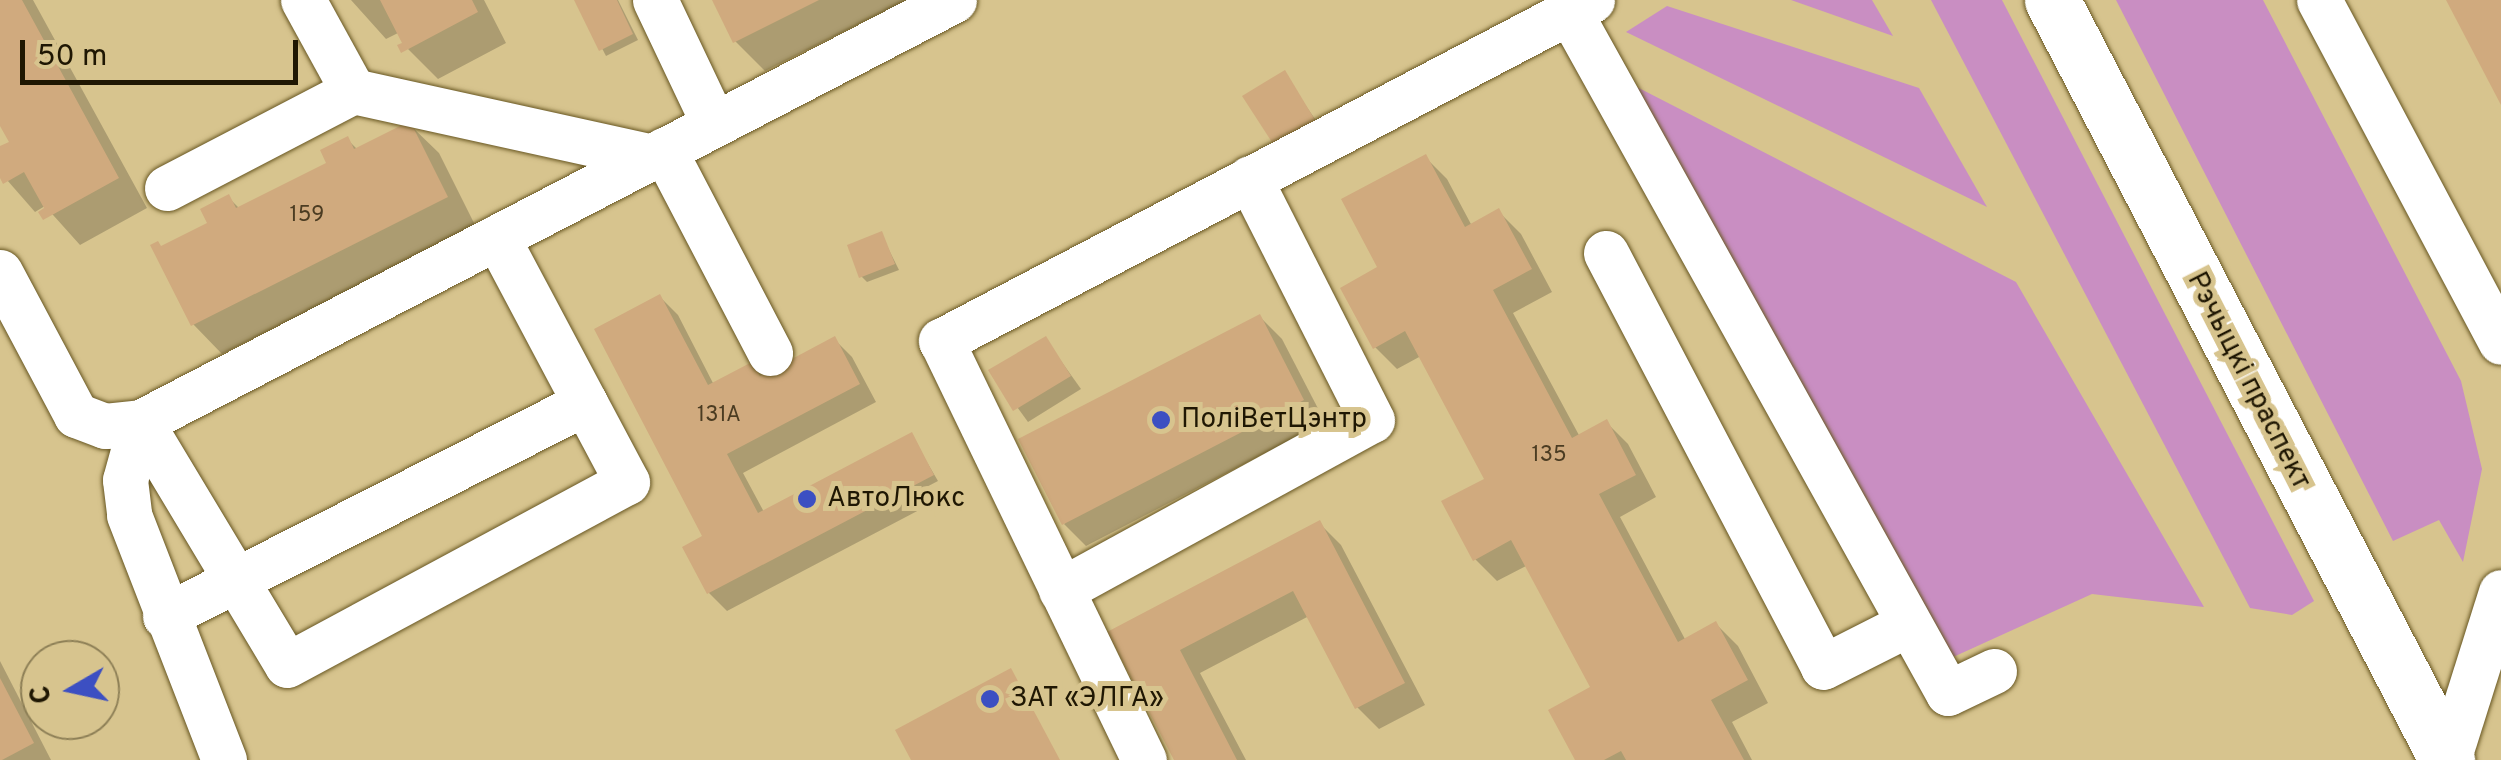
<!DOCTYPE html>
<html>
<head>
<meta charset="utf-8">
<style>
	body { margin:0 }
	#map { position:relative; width:2501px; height:760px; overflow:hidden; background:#d7c48e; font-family:Overpass,sans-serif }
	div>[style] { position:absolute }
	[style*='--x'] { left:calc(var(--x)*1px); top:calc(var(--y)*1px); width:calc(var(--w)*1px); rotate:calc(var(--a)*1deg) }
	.green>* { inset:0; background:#c98ec2 }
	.shadow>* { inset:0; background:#0003 }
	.building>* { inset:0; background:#d0aa7e }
	.roads { filter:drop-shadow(0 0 2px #685722) drop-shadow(0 0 2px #685722) }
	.minor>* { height:45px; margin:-22.5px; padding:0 22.5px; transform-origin:22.5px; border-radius:22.5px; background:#fff }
	.major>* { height:55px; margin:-27.5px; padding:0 27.5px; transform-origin:27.5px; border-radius:27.5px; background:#fff }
	.dots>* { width:28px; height:28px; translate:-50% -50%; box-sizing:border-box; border:5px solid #d7c48e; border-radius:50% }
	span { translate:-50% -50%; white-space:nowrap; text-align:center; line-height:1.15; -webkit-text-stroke:10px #d7c48e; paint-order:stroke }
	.number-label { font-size:22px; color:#4b3c22 }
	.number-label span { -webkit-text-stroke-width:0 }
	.street-label { font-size:28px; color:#1f1703 }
	.poi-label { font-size:28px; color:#1f1703 }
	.left { translate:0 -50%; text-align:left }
	.north { position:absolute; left:20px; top:640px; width:100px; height:100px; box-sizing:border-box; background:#d7c48e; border:2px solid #8d7f56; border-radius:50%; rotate:261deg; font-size:28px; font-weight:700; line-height:40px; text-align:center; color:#1f1703 }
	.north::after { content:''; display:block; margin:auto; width:35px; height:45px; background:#3c4fc2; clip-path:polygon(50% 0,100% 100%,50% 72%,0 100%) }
	.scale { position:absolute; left:20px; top:40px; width:278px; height:45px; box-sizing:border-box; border:5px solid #1f1703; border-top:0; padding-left:12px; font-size:30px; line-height:35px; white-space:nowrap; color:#1f1703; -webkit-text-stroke:8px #d7c48e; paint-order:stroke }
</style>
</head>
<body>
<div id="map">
	<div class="green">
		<div style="clip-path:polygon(1791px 0,1872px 0,1893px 36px)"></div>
		<div style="clip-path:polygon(1931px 0,2002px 0,2314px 601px,2292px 615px,2250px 608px)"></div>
		<div style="clip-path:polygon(2116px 0,2263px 0,2461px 381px,2482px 469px,2463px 562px,2439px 520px,2393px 541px)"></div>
		<div style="clip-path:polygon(1667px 6px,1919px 88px,1987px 207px,1626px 32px)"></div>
		<div style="clip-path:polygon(1633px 85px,2016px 282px,2204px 607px,2092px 594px,1951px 658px)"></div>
	</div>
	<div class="shadow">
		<div style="clip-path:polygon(0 0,33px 0,147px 208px,80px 245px,45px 206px,35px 212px,0 172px,0 149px,12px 143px,0 121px)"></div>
		<div style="clip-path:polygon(351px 0,484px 0,506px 43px,438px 79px,408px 49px,400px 32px,386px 39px)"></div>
		<div style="clip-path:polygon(577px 0,618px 0,638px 40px,606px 56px)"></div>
		<div style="clip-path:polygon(714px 0,907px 0,765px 71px,735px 41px)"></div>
		<div style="clip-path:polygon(1284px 74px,1328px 138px,1291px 161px)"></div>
		<div style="clip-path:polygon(409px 124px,439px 153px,476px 227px,222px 354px,193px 324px,210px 224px,228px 197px,240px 209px,330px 164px,347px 139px,358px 150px)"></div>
		<div style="clip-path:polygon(1425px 157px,1447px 179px,1472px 226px,1499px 212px,1521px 234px,1552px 292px,1513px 313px,1580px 437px,1606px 422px,1628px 444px,1656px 497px,1620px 517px,1686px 641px,1716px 624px,1738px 646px,1768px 703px,1732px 722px,1752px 760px,1578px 760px,1594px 688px,1528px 565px,1497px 581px,1475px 559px,1487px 480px,1421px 356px,1397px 369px,1375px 347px,1381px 268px)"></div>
		<div style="clip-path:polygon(881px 234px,899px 270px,867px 282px,861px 276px)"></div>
		<div style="clip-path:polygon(660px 297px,678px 315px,714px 385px,752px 365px,764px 377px,834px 339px,852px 357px,876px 402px,743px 473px,764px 512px,911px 435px,938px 481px,915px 493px,923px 508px,727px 611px,709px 593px,706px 537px)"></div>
		<div style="clip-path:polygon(1260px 317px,1282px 339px,1325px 422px,1086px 546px,1064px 524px)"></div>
		<div style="clip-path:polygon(1046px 340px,1081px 389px,1028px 422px,991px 371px)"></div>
		<div style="clip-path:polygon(1319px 523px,1341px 545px,1425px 705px,1379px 729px,1357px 707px,1309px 616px,1200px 673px,1246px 760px,1177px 760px,1110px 633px)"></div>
		<div style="clip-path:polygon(0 661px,51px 760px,0 760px)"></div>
	</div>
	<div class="building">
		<div style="clip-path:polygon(0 0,22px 0,119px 178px,43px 220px,38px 212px,44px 208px,24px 172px,3px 184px,0 178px,0 146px,9px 142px,0 126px)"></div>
		<div style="clip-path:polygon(380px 0,472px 0,478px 12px,401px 53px,397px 45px,402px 43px)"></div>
		<div style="clip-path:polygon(574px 0,617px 0,633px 34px,599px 51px)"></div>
		<div style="clip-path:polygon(712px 0,819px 0,733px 43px)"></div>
		<div style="clip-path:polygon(2446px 0,2501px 0,2501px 105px)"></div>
		<div style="clip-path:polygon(1285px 70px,1318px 125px,1277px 150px,1242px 96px)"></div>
		<div style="clip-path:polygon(407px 115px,448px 197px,191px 326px,150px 245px,158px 241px,161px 246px,207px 223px,200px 209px,229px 194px,236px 208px,326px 163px,320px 150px,348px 136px,354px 149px,402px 125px)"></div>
		<div style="clip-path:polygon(1426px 154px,1465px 227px,1499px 208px,1532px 269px,1493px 290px,1572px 438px,1607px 419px,1636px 475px,1599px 494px,1678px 642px,1716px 621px,1748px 680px,1711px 700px,1744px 760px,1626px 760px,1621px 751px,1604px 760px,1575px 760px,1548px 710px,1590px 687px,1511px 540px,1473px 561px,1441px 501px,1484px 479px,1405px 331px,1373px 349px,1340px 288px,1377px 267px,1341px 199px)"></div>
		<div style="clip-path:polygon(882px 231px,895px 264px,859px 278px,847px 245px)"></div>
		<div style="clip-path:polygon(660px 294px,708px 385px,752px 362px,760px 376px,835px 336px,860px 384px,727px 454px,758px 513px,912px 432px,934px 475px,707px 594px,682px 547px,702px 536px,594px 329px)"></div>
		<div style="clip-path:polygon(1260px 314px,1304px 400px,1062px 525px,1018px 439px)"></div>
		<div style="clip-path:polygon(1046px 336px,1071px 376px,1013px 411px,988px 370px)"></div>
		<div style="clip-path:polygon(1320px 520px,1405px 683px,1355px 709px,1293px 591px,1180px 650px,1237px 760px,1174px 760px,1107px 632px)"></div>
		<div style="clip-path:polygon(1011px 668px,1060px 760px,911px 760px,895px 730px)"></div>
		<div style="clip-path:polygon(0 678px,34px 743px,2px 760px,0 760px)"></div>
	</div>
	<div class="roads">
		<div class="minor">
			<div style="--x:303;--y:0;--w:104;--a:61.2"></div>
			<div style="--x:353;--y:91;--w:306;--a:12.4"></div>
			<div style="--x:655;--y:0;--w:137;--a:64.6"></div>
			<div style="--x:2319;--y:0;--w:387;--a:62"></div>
			<div style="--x:1569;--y:11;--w:780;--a:60.94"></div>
			<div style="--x:1948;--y:693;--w:51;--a:-25.6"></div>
			<div style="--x:664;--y:150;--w:229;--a:62.4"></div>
			<div style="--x:167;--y:188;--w:210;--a:-27.5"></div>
			<div style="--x:1606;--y:253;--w:467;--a:62.3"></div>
			<div style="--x:1823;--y:667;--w:95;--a:-26.8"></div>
			<div style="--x:0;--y:272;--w:162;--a:62"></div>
			<div style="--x:76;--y:415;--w:31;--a:21"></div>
			<div style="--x:105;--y:426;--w:36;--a:-6"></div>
			<div style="--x:141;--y:422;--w:916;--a:-27.43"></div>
			<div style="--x:141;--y:422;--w:283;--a:59"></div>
			<div style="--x:287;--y:665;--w:386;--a:-28.3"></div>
			<div style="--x:627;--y:482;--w:277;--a:-118"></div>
			<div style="--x:141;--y:422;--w:60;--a:105.4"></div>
			<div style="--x:125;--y:480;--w:35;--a:83"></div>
			<div style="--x:129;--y:515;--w:263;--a:68.8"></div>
			<div style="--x:1061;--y:590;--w:354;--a:-28.7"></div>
			<div style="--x:1372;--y:420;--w:271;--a:-116.9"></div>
			<div style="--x:165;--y:616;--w:471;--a:-26.9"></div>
			<div style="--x:1144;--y:760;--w:466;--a:-115.8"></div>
			<div style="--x:941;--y:341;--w:735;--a:-27.65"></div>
			<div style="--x:2448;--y:760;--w:176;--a:-72.5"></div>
		</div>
		<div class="major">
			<div style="--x:2052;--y:0;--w:857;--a:62.54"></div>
		</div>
	</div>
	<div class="dots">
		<div style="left:1161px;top:420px;background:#3c4fc2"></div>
		<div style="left:807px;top:499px;background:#3c4fc2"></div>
		<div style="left:990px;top:699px;background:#3c4fc2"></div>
	</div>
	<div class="number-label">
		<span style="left:307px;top:216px">159</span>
		<span style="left:719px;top:416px">131А</span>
		<span style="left:1549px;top:456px">135</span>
	</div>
	<div class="street-label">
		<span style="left:2248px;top:381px;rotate:63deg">Рэчыцкі праспект</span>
	</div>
	<div class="poi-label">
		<span class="left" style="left:1181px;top:420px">ПоліВетЦэнтр</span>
		<span class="left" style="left:827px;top:499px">АвтоЛюкс</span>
		<span class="left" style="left:1010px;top:699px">ЗАТ «ЭЛГА»</span>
	</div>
	<div class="north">С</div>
	<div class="scale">50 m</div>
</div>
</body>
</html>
